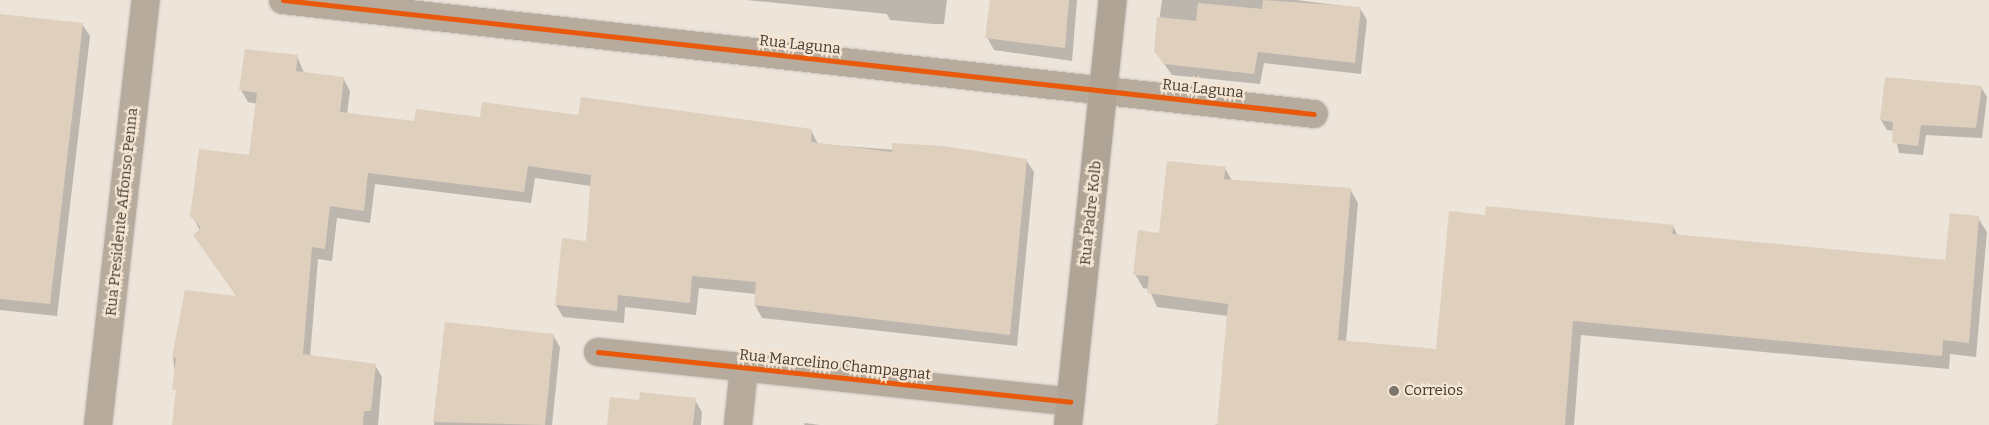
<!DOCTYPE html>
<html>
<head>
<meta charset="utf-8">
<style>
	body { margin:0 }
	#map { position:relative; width:1989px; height:425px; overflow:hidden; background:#ede4da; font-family:Bitter,serif }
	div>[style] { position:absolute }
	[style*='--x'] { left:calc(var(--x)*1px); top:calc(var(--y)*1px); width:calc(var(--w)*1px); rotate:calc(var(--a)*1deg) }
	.shadow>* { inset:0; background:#0003 }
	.building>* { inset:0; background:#dfd0be }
	.roads { filter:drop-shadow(0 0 1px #c9c2ba) drop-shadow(0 0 1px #c9c2ba) }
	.minor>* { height:28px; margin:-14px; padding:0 14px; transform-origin:14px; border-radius:14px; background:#b7ab9d }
	.primary>* { height:28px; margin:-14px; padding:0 14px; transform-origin:14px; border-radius:14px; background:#b0a496 }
	.cycleway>* { height:5px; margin:-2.5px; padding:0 2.5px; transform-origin:2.5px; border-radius:2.5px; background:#e8590c }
	.dots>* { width:14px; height:14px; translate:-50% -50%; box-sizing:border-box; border:2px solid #f5e5d2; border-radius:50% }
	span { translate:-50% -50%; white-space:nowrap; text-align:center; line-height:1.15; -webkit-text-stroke:4.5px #f5e5d2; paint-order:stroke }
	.street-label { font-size:15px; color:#403a33 }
	.poi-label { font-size:15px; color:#403a33 }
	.left { translate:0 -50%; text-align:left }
</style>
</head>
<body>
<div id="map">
	<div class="shadow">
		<div style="clip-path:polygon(746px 0,947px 0,944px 24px,933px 24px,890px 20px,887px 14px)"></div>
		<div style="clip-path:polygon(991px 0,1077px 0,1072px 61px,994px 50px,987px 37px)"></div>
		<div style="clip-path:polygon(1162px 0,1296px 0,1360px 8px,1367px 20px,1361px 74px,1264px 63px,1260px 84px,1172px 75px,1155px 51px)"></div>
		<div style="clip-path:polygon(0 15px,82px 24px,90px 36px,57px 316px,0 310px)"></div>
		<div style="clip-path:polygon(297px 56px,304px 73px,343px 78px,350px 91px,347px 114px,415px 123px,579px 117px,811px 130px,818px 144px,1026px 160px,1034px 172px,1017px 346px,762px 318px,755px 305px,756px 294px,699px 288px,696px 315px,625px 307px,624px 323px,563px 317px,556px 305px,563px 240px,587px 242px,591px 186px,535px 178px,531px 203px,375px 184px,370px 223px,337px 218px,332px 261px,318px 259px,310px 357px,375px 365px,382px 377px,378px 425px,173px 425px,177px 396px,173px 357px,237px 297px,192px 216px,250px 157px,257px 104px,248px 102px,241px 90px)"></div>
		<div style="clip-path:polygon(1981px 87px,1987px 97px,1982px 138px,1926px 135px,1923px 155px,1899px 153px,1894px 131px,1887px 130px,1881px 120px)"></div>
		<div style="clip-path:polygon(1225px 168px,1232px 181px,1350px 189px,1358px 203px,1346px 342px,1437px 350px,1486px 217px,1673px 226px,1678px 236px,1946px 262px,1978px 218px,1987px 232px,1976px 357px,1950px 354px,1949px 369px,1581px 335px,1574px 425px,1214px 425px,1219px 424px,1228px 316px,1157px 307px,1149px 289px,1143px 288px,1135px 274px,1160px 234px)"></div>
		<div style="clip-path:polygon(446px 323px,553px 335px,560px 347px,552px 425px,434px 425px)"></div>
		<div style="clip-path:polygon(695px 400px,702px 412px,701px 425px,608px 425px,640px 402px)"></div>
		<div style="clip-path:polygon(805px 423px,820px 425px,804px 425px)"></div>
	</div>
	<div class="building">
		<div style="clip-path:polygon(990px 0,1069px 0,1065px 48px,985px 38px)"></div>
		<div style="clip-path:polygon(1263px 0,1361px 7px,1355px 63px,1258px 52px,1254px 74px,1164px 64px,1154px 51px,1157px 17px,1196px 21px,1198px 3px,1262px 9px)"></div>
		<div style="clip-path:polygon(0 14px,83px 23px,50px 304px,0 299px)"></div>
		<div style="clip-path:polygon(245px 49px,298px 55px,296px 71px,344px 77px,340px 112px,414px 121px,416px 109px,480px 117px,482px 102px,578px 115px,581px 97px,812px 129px,811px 142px,892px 152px,892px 143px,944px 146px,1027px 159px,1010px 335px,754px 305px,756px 282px,692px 276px,690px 303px,618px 295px,617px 311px,555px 305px,562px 238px,586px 241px,591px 175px,528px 166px,524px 192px,368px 173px,364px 211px,330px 206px,325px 249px,312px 247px,303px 354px,376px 364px,371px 411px,364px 411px,363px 425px,172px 425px,176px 390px,172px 390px,176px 358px,172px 357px,185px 290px,236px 296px,193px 235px,201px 228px,190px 216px,199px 149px,249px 155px,257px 93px,239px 90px)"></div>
		<div style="clip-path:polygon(1885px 77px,1982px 86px,1976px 128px,1921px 125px,1918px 146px,1892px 143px,1893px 122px,1880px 120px)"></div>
		<div style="clip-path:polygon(1167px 161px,1226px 167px,1224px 179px,1351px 188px,1338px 340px,1436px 349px,1449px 211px,1485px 215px,1486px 206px,1674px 225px,1672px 234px,1945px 260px,1950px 213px,1979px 216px,1969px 343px,1943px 340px,1942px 356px,1573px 321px,1565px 425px,1217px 425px,1228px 304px,1147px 293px,1149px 276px,1133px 275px,1138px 230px,1159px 233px)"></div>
		<div style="clip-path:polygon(445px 322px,554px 334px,545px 425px,433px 422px)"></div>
		<div style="clip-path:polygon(640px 392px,696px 398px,693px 425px,607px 425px,610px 397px,639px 400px)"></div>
	</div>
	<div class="roads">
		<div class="minor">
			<div style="--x:283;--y:0;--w:1037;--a:6.31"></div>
			<div style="--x:598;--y:352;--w:475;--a:6"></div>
			<div style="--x:98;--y:425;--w:428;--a:-83.6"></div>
			<div style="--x:738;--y:425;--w:57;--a:-84"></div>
		</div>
		<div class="primary">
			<div style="--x:1068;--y:425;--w:427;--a:-84"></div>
		</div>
	</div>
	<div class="cycleway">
		<div style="--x:283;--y:0;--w:1037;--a:6.31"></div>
		<div style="--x:598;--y:352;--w:475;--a:6"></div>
	</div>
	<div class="dots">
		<div style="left:1394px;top:391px;background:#7d766d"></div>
	</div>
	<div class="street-label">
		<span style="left:800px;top:45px;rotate:6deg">Rua Laguna</span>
		<span style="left:1203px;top:89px;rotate:6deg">Rua Laguna</span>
		<span style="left:122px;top:212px;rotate:-84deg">Rua Presidente Affonso Penna</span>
		<span style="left:1091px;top:213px;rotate:-84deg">Rua Padre Kolb</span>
		<span style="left:835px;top:365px;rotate:6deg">Rua Marcelino Champagnat</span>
	</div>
	<div class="poi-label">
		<span class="left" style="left:1404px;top:391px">Correios</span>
	</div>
</div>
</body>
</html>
